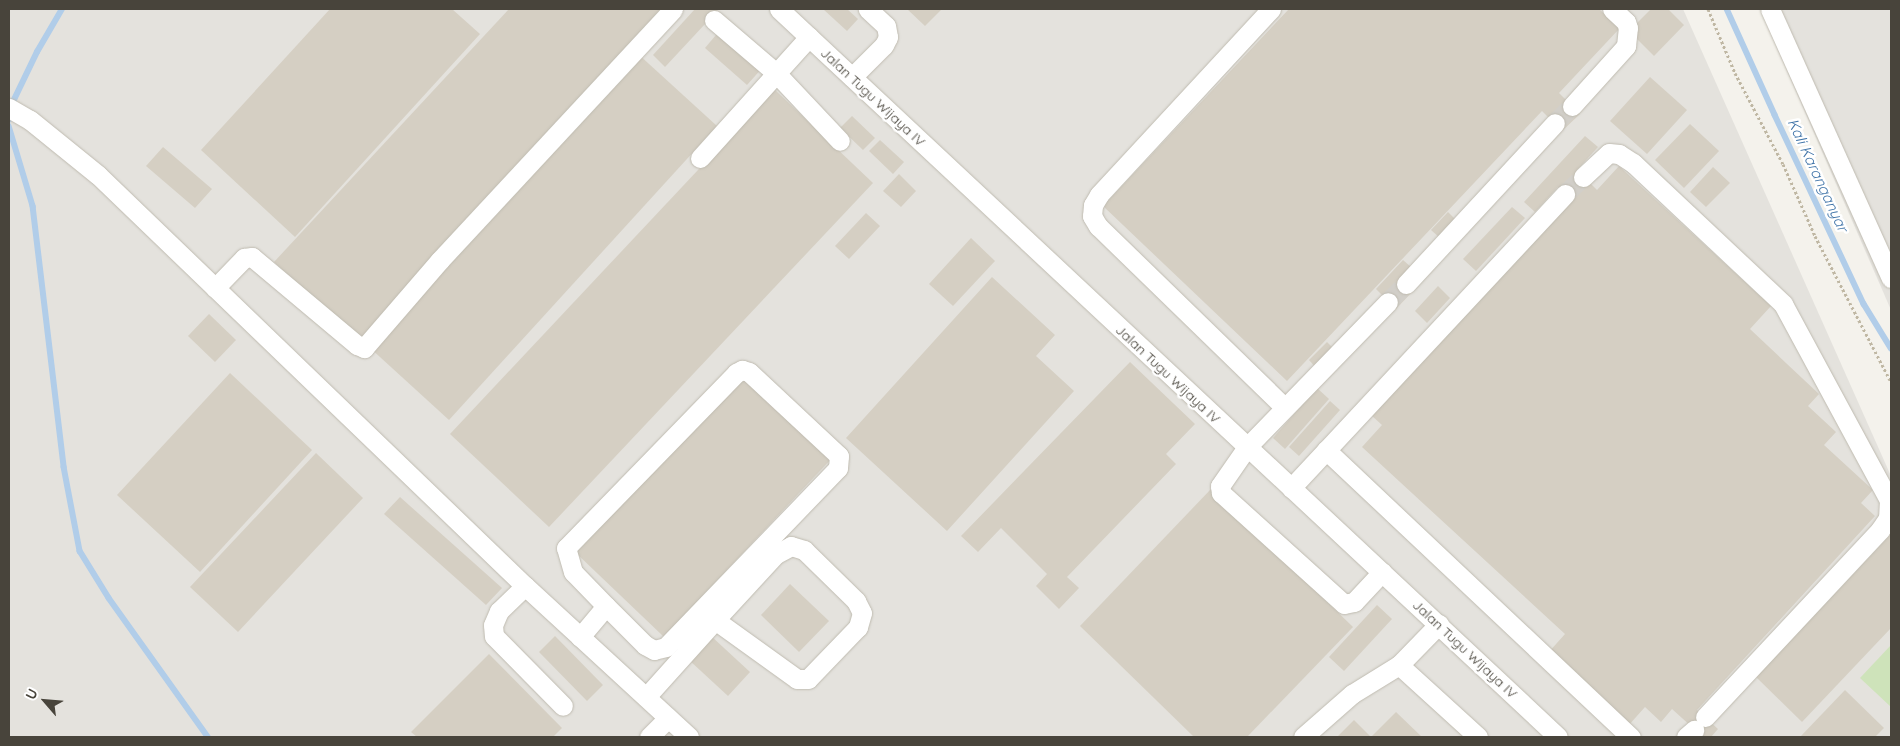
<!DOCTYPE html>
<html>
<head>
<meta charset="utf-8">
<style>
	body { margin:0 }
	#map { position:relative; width:1900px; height:746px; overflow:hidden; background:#f4f2ec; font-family:Quicksand,sans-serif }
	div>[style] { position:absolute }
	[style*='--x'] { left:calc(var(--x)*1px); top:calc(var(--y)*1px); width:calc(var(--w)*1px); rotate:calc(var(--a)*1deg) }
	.industrial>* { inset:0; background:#e4e2dd }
	.green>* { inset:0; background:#cee3ba }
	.stream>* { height:5.5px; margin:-2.75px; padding:0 2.75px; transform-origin:2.75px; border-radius:2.75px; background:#b1cde9 }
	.building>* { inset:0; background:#d5cfc3 }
	.minor-tunnel>* { height:19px; margin-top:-9.5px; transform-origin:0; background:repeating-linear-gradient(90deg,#d2cfc9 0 19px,transparent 0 28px) }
	.path>* { height:3px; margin-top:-1.5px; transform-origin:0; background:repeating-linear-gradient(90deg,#bfb7a3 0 2.5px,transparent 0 5px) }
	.roads { filter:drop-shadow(0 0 1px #bfbbb0) drop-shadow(0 0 1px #bfbbb0) }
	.minor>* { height:19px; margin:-9.5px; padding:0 9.5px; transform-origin:9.5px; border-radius:9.5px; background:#fff }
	span { translate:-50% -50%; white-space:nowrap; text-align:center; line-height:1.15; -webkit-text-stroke:5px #fff; paint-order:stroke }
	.street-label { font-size:14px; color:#48443b }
	.water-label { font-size:15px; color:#4074a8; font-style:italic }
	.frame { position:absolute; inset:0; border:10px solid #48443b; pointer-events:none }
	.north { position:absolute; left:20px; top:676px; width:50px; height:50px; -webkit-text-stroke:4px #fff; paint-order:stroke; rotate:297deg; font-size:14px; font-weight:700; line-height:20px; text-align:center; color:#48443b }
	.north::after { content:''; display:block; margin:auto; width:18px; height:22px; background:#48443b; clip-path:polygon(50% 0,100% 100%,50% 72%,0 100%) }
</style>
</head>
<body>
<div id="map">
	<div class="industrial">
		<div style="clip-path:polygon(9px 9px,1683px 9px,1891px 476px,1891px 737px,9px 737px)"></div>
		<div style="clip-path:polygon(1760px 9px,1891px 9px,1891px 310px)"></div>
	</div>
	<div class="green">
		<div style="clip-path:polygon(1891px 645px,1891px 707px,1860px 678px)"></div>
	</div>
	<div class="stream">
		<div style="--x:1727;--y:9;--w:116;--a:65.6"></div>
		<div style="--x:1775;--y:115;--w:209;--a:64.8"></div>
		<div style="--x:1864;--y:304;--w:52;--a:58.5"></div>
		<div style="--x:9;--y:120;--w:14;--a:-82"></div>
		<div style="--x:11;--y:106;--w:60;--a:-64.3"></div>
		<div style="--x:37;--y:52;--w:50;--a:-59.8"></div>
		<div style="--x:9;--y:126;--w:84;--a:73.3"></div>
		<div style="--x:33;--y:206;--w:263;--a:83.2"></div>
		<div style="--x:64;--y:467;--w:86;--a:79.2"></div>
		<div style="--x:80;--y:551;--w:55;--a:58.3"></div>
		<div style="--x:109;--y:598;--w:171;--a:54.5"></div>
	</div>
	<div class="building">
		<div style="clip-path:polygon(330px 9px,452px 9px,480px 34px,295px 237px,201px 150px)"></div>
		<div style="clip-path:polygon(509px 9px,669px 9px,360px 342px,274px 262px)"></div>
		<div style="clip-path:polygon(695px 9px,719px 9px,665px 67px,653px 55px)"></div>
		<div style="clip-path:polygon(823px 9px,847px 9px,858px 19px,847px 31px)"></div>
		<div style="clip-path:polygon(907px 9px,942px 9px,925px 26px)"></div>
		<div style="clip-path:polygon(1289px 9px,1599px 9px,1620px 28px,1559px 93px,1580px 114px,1562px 131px,1542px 111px,1287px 381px,1103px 206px)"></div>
		<div style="clip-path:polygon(1651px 9px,1668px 9px,1684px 25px,1654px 56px,1629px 31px)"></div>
		<div style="clip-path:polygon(721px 29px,764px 66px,747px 85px,705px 48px)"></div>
		<div style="clip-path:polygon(637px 53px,717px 126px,449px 420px,369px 347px)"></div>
		<div style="clip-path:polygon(1650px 77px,1687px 110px,1647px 154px,1610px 121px)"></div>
		<div style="clip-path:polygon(774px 89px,873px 183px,549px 527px,450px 434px)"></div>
		<div style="clip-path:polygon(852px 116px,875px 138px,863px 150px,840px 128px)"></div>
		<div style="clip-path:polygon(1690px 124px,1719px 151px,1684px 188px,1655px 160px)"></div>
		<div style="clip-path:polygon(1585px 136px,1598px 147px,1577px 170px,1597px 190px,1619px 166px,1771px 306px,1750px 329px,1819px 394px,1808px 406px,1836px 432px,1824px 445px,1873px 490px,1861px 503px,1875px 516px,1697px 710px,1718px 729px,1711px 737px,1703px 737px,1672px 709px,1661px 722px,1645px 707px,1628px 726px,1548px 653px,1565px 634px,1362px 447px,1382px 425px,1371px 415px,1570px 199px,1558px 187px,1535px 212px,1524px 202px)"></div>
		<div style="clip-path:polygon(880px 140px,904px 162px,893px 174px,869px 151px)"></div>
		<div style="clip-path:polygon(163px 147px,212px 189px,195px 208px,146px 166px)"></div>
		<div style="clip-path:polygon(1713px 167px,1730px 183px,1706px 207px,1690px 192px)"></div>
		<div style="clip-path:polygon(899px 174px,916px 191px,901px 207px,883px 191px)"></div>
		<div style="clip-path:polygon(1512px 207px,1525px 218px,1476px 271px,1463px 259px)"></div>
		<div style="clip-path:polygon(1448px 212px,1456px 220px,1440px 238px,1431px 230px)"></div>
		<div style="clip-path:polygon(866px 213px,880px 226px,849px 259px,835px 246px)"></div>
		<div style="clip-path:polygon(971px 238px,995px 261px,953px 306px,929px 284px)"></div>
		<div style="clip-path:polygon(1403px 260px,1411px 267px,1400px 279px,1413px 291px,1396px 309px,1376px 289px)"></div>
		<div style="clip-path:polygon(992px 277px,1055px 335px,1036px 356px,1074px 391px,947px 531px,846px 438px)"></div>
		<div style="clip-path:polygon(1438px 286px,1450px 298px,1427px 323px,1415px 311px)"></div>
		<div style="clip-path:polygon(209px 314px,236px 340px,215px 362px,188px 336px)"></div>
		<div style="clip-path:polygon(1327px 342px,1335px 350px,1317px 369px,1309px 360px)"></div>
		<div style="clip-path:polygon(1130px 362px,1195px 424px,1166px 454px,1176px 464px,1067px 577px,1079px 588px,1059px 609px,1036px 586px,1047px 574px,1001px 528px,978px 552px,961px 536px)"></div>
		<div style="clip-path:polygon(230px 373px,312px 450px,200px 572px,117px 495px)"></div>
		<div style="clip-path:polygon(746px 373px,834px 456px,664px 637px,576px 553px)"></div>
		<div style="clip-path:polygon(1317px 388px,1329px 399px,1285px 449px,1273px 438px)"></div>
		<div style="clip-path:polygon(1330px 401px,1340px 410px,1299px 456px,1289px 447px)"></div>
		<div style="clip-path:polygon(316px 453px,363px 498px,238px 632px,190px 587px)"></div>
		<div style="clip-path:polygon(1211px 489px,1353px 627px,1247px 737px,1194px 737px,1080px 626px)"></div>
		<div style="clip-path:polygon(400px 497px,502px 588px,486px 605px,384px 514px)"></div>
		<div style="clip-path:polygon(1891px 534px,1891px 628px,1802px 722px,1756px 677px)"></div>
		<div style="clip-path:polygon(790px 584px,829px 621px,799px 652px,761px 615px)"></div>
		<div style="clip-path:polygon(1377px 605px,1392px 619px,1344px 671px,1329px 657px)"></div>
		<div style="clip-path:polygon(555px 636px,603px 685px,587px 701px,539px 652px)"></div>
		<div style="clip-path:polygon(711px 636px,750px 672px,728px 696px,689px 660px)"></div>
		<div style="clip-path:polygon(489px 654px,562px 728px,553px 737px,417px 737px,411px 732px)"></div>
		<div style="clip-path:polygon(1845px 690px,1884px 728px,1875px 737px,1800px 737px)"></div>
		<div style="clip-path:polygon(1396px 712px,1422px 737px,1371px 737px)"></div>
		<div style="clip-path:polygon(1354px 720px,1371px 737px,1337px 737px)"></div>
	</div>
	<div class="minor-tunnel">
		<div style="--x:1555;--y:123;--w:24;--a:-45"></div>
		<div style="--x:1565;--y:194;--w:25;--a:-43"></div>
		<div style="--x:1388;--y:302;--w:25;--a:-45"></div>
	</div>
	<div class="path">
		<div style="--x:1708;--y:9;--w:69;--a:67.1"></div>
		<div style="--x:1735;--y:73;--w:103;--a:62.2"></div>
		<div style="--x:1783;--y:164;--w:79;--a:66"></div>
		<div style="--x:1815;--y:236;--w:165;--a:62.5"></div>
	</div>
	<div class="roads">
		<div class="minor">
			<div style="--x:779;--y:9;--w:1066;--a:43.06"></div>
			<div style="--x:1271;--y:9;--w:253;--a:132.8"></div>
			<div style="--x:1099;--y:195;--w:12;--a:121"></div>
			<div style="--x:1093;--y:205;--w:11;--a:95"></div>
			<div style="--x:1092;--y:216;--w:12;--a:59"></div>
			<div style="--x:1098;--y:226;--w:260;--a:44.2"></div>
			<div style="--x:1770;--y:9;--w:295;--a:65.8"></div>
			<div style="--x:714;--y:20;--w:82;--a:40.5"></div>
			<div style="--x:776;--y:73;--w:93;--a:46.7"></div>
			<div style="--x:852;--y:77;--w:45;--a:-45"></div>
			<div style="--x:884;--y:45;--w:9;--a:-63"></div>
			<div style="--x:888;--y:37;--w:11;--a:-100"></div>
			<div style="--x:886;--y:26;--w:25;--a:-137"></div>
			<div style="--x:1572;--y:106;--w:81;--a:-48"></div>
			<div style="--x:1626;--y:46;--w:18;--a:-84"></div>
			<div style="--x:1628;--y:28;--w:6;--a:-108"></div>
			<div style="--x:1626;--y:22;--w:19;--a:-137"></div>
			<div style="--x:9;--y:108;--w:24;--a:30"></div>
			<div style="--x:30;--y:120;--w:87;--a:39"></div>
			<div style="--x:98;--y:175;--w:593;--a:43.91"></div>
			<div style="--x:525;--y:586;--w:223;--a:42.6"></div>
			<div style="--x:700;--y:158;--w:163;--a:-48"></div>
			<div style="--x:1583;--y:177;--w:35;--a:-43"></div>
			<div style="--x:1609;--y:153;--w:10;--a:6"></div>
			<div style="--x:1619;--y:154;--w:17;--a:33"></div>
			<div style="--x:1633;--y:163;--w:206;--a:43.2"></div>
			<div style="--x:1783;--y:304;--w:223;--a:61.6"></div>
			<div style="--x:1889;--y:500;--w:18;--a:93"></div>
			<div style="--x:1888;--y:518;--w:14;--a:124"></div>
			<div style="--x:1880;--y:530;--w:256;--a:133.1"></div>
			<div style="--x:1406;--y:284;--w:219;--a:-47.2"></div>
			<div style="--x:215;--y:288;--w:42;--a:-46"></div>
			<div style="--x:244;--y:258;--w:8;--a:-7"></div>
			<div style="--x:252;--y:257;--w:137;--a:40"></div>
			<div style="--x:357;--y:345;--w:8;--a:23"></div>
			<div style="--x:364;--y:348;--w:116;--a:-49.2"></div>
			<div style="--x:440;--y:260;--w:342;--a:-47.1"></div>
			<div style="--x:1326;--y:450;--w:419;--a:43.3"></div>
			<div style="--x:1291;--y:488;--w:402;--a:-47"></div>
			<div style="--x:1382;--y:572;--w:41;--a:133"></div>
			<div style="--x:1354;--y:602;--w:10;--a:169"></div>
			<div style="--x:1344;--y:604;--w:166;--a:-137.9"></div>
			<div style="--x:1221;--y:493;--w:7;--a:-98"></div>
			<div style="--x:1220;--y:486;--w:47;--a:-55.3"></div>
			<div style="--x:1247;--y:447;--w:202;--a:-45.8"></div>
			<div style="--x:525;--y:586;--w:36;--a:136"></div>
			<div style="--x:499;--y:611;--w:15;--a:113"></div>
			<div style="--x:493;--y:625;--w:11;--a:85"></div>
			<div style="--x:494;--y:636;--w:98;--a:45.4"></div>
			<div style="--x:1439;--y:624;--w:57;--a:134.3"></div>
			<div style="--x:1399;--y:665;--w:107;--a:42.3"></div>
			<div style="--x:580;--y:637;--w:40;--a:-50"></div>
			<div style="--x:606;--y:606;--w:47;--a:-134.1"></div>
			<div style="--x:573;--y:572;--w:25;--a:-106"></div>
			<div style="--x:566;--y:548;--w:244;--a:-45.8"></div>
			<div style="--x:736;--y:373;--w:7;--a:-27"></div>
			<div style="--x:742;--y:370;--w:7;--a:16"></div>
			<div style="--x:749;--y:372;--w:123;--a:43"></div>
			<div style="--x:839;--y:456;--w:12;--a:95"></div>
			<div style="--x:838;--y:468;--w:248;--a:133.9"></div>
			<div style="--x:666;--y:647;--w:12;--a:166"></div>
			<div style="--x:654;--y:650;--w:10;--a:-151"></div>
			<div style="--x:645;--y:645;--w:55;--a:-135"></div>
			<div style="--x:646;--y:697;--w:103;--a:-48.1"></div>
			<div style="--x:715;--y:620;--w:90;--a:-47.3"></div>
			<div style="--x:776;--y:554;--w:17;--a:-28"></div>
			<div style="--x:791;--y:546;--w:14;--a:17"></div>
			<div style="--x:804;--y:550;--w:73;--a:44.4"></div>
			<div style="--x:856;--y:601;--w:13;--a:63"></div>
			<div style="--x:862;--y:613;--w:15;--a:106"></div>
			<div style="--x:858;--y:627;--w:72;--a:133.9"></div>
			<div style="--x:808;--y:679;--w:11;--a:180"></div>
			<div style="--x:797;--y:679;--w:101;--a:-144.3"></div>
			<div style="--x:649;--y:737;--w:27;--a:-45"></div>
			<div style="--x:1303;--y:737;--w:65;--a:-41.3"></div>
			<div style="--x:1352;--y:694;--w:55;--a:-31.7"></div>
			<div style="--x:1686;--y:737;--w:11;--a:-41"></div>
		</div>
	</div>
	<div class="street-label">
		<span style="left:873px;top:97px;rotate:43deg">Jalan Tugu Wijaya IV</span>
		<span style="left:1168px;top:374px;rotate:43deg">Jalan Tugu Wijaya IV</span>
		<span style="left:1465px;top:649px;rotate:43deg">Jalan Tugu Wijaya IV</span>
	</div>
	<div class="water-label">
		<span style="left:1818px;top:175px;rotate:65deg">Kali Karanganyar</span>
	</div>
	<div class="frame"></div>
	<div class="north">U</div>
</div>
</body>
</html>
